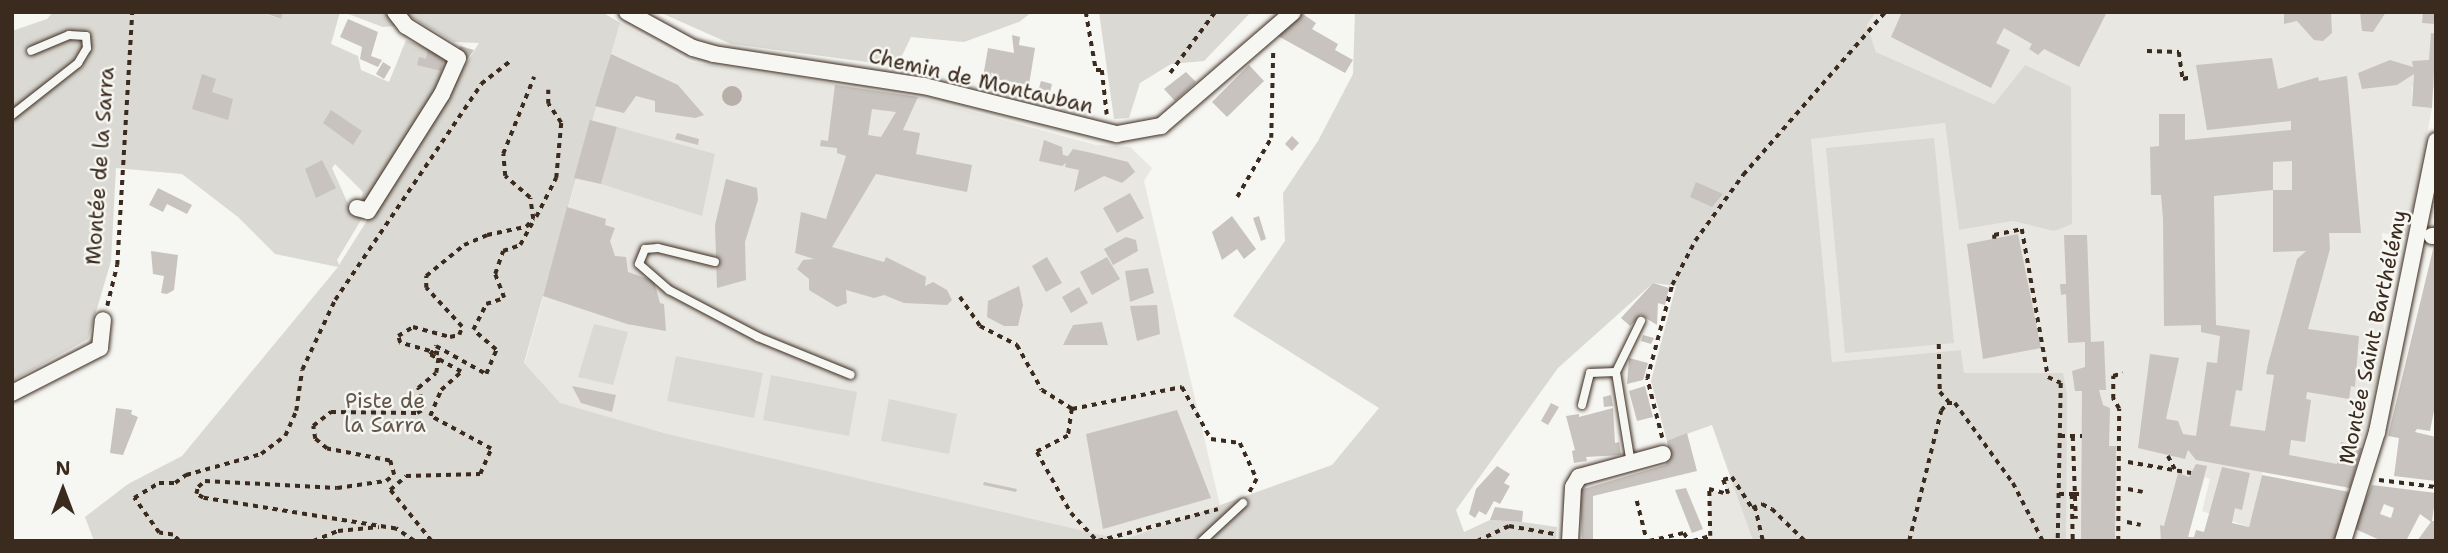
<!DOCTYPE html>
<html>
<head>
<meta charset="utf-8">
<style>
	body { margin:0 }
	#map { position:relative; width:2448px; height:553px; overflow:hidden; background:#f6f6f2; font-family:"Shantell Sans",sans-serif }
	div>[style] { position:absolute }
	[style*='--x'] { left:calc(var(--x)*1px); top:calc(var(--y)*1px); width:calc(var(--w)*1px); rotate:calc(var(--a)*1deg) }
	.built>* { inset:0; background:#e8e7e2 }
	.green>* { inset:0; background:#dad9d3 }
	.water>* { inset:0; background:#b6b0a9 }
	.round { border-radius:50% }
	.building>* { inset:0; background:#c8c3be }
	.path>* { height:3.5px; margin-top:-1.75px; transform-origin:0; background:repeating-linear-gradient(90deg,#3b2a1e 0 5px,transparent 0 10px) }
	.roads { filter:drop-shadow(0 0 2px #3b2a1e) drop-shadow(0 0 2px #3b2a1e) }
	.lane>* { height:8px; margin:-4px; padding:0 4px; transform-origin:4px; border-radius:4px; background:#f6f6f2 }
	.street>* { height:16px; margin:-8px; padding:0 8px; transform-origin:8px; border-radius:8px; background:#f6f6f2 }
	.path-bridge>* { height:3.5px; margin-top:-1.75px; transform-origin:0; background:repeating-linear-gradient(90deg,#3b2a1e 0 5px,transparent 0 10px) }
	span { translate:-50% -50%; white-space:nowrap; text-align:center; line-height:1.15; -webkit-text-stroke:5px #f6f6f2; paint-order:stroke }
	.street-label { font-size:21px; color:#3b2a1e }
	.park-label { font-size:21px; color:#63564b }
	.frame { position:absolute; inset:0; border:14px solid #3b2a1e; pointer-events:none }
	.north { position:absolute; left:28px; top:455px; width:70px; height:70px; -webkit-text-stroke:5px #f6f6f2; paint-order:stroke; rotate:0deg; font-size:19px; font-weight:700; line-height:28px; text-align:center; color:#3b2a1e }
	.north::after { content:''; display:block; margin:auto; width:24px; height:32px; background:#3b2a1e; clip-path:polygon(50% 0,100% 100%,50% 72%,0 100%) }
</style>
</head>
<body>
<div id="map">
	<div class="built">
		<div style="clip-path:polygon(1876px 12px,2436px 12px,2436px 88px,2412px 87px,2412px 106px,2432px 108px,2407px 236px,2382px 233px,2384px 355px,2350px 488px,2263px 470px,2249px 527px,2202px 511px,2210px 479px,2205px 477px,2188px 536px,2194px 541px,2065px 541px,2063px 373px,1964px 373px,1961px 350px,1832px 362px,1810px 139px,1945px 123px,1959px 230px,2013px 221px,2055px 231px,2025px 65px,1994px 104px,1876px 52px,1867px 25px)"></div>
		<div style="clip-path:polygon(620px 23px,690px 62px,918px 97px,1096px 145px,1130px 147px,1152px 168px,1144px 181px,1226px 531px,1211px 541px,597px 541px,515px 398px)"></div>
		<div style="clip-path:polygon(1732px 477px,1753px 541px,1693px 541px,1710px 536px,1709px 489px,1728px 494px,1723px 480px)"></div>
	</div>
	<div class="green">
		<div style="clip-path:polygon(53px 12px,259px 12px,280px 19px,283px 12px,340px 12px,331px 44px,358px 56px,361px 70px,389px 82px,406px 40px,454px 59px,367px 200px,361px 200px,363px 192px,335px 164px,332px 168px,353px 215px,364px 215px,337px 260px,339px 265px,479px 43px,454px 42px,403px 12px,602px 12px,620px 23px,524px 363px,560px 403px,667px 434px,1123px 540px,1332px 465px,1379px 408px,1233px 316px,1285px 241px,1283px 193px,1318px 141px,1353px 74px,1355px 12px,1876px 12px,1867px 25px,1876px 52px,1994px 104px,2025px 65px,2071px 87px,2072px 224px,2054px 231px,2013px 221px,1959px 230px,1945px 123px,1811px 139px,1832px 362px,1961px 350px,1964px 373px,2063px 373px,2067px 395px,2066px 541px,1753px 541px,1712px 425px,1667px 441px,1651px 381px,1676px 286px,1653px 283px,1558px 368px,1456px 510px,1464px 532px,1490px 520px,1522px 522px,1557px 527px,1556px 541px,94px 541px,85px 517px,128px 484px,182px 456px,338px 267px,275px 254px,238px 217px,182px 174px,116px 168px,111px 261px,88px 339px,12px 381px,12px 31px,47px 19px)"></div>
		<div style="clip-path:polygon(343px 12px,387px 12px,396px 26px,383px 27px)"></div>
		<div style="clip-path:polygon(659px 12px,1032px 12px,1019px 22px,964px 42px,911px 37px,897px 66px,731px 44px)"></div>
		<div style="clip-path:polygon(1099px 12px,1251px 12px,1204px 61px,1171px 64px,1140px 83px,1129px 118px,1114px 119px)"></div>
		<div style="clip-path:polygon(617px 127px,715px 154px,702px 216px,601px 184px)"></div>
		<div style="clip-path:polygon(1934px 138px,1954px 343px,1845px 353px,1826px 148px)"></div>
		<div style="clip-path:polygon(594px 324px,628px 332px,613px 385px,578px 377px)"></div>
		<div style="clip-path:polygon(676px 356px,763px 373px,754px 418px,667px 401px)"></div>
		<div style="clip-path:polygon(771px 375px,857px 392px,849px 436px,763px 420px)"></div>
		<div style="clip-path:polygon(889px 399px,957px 414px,949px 454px,881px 441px)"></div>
	</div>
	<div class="water">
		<div class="round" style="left:722px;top:86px;width:20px;height:20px"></div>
	</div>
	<div class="building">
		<div style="clip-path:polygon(261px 12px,283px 12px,281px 19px)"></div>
		<div style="clip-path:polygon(1300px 12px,1316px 23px,1312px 29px,1338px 44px,1335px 50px,1353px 60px,1345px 73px,1278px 36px)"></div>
		<div style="clip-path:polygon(1902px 12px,2107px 12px,2079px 67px,2044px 49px,2038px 55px,2029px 49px,2032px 44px,2004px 28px,1996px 43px,2010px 50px,1991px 88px,1891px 37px)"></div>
		<div style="clip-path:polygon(2284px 12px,2331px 12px,2332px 33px,2323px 41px,2314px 40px,2297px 21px,2284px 24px)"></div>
		<div style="clip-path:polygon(2360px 12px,2386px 12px,2373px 32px,2362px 31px)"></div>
		<div style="clip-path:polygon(2423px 12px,2436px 12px,2436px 24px,2422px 23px)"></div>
		<div style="clip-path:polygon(348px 19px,378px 32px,371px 56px,382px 60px,378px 67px,360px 59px,362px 47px,340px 37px)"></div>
		<div style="clip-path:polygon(2431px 33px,2436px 34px,2432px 108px,2412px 106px,2414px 74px,2397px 85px,2362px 89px,2358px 73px,2363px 71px,2390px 60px,2413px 67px,2412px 61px,2429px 60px)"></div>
		<div style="clip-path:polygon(1012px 35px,1020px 37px,1019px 45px,1035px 48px,1029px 85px,983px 77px,988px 48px,1014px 53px)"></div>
		<div style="clip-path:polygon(460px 46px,474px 50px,467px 60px,456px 53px)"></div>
		<div style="clip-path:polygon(428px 48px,445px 53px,441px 71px,417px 65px,419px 57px,426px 59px)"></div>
		<div style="clip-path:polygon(611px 54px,678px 85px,704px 115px,695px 118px,655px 112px,655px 101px,636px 96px,624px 113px,595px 106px)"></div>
		<div style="clip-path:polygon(evenodd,2272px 58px,2278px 89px,2318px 77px,2319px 81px,2347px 76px,2361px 233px,2329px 233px,2330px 249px,2308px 329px,2359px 336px,2355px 387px,2351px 386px,2349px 399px,2307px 392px,2306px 399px,2311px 400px,2305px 442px,2291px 440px,2289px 455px,2337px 464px,2341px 442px,2362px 448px,2350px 488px,2196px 460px,2188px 450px,2185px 459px,2138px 448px,2150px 354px,2179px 358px,2166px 419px,2178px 421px,2183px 434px,2196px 436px,2207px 362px,2217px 363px,2220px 336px,2201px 332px,2201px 325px,2164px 326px,2163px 219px,2161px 195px,2151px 195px,2150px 147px,2159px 146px,2159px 114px,2185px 114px,2185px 140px,2291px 130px,2291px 121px,2207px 130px,2196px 65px,2272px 58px,2292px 161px,2292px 190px,2273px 190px,2273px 252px,2306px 251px,2297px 259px,2268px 364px,2266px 374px,2274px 375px,2265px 431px,2230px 426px,2236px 390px,2242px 391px,2250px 330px,2216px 325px,2214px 196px,2273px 190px,2273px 162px,2292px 161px)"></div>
		<div style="clip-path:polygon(383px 62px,391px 67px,384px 79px,376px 74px)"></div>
		<div style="clip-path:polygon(1249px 65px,1264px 81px,1227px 117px,1212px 102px)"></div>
		<div style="clip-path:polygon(1186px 72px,1196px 82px,1175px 101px,1164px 89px)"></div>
		<div style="clip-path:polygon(202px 74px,216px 79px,212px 92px,233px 99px,228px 120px,192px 109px)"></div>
		<div style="clip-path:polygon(1041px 81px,1052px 84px,1050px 92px,1039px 88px)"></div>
		<div style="clip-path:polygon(evenodd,835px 85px,918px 97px,903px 130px,920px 133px,916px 154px,972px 165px,967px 192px,876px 174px,832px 247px,884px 262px,886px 257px,926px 277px,925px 286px,933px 282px,947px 290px,952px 300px,947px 305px,904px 303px,884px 295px,874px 298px,846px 290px,847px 303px,837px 307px,809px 290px,809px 279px,797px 269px,803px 260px,814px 259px,795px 253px,801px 212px,826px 219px,846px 156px,837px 153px,837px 148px,820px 146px,821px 140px,828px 141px,835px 85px,872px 109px,896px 112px,881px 137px,868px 135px,872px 109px)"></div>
		<div style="clip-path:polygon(331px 110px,362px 131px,353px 145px,323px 123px)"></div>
		<div style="clip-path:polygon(590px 120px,617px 127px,601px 184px,574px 178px)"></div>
		<div style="clip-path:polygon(677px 133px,699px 139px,698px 145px,675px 139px)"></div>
		<div style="clip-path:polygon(1292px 136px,1299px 143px,1292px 151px,1285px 144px)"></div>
		<div style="clip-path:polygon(1044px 140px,1062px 147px,1063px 155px,1068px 156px,1073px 149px,1092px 153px,1128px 162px,1135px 172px,1122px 183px,1104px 176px,1074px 192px,1079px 170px,1065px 167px,1066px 163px,1062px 166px,1039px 161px)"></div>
		<div style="clip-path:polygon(322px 160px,336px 188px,316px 198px,305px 169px)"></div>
		<div style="clip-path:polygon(726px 179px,757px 188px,758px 200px,745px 242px,746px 280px,717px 288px,715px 225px)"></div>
		<div style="clip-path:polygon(1696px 182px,1723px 194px,1712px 207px,1690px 197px)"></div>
		<div style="clip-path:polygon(158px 188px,192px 205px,187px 214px,167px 204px,163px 212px,149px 205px)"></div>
		<div style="clip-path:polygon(1130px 193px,1144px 218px,1117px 233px,1103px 208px)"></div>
		<div style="clip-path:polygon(567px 207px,606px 219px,605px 225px,615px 228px,610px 241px,615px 256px,626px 257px,628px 272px,654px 281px,660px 303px,664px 304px,666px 331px,627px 324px,543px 296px)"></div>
		<div style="clip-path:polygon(1232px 216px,1256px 249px,1244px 259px,1237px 249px,1222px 260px,1212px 232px)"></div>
		<div style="clip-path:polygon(1259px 216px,1266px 239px,1261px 241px,1253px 218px)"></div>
		<div style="clip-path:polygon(2018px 234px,2041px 348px,1983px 359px,1967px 244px)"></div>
		<div style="clip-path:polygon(2064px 235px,2087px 235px,2091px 342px,2104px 341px,2106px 390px,2099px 390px,2103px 405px,2110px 408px,2109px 446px,2116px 446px,2115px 539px,2109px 541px,2081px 541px,2082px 391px,2075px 391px,2072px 371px,2085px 367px,2085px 342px,2068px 343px,2066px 294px,2061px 295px,2060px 284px,2066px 284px)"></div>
		<div style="clip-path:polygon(1126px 237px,1136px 240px,1138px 251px,1113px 265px,1104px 249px)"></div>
		<div style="clip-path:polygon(2436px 237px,2436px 401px,2430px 431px,2417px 429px,2415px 432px,2436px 437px,2436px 481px,2394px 476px,2399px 438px,2388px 436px)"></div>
		<div style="clip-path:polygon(151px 251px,178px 255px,174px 290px,167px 294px,161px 293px,164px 276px,153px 274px)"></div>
		<div style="clip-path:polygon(1047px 257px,1062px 283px,1046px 292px,1032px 266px)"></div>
		<div style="clip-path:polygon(1107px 257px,1120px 279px,1092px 295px,1080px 272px)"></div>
		<div style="clip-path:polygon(1148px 268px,1154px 293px,1130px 302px,1125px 271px)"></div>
		<div style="clip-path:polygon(1653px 283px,1669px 288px,1665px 305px,1658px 303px,1657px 325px,1641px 315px,1630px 326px,1621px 318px)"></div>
		<div style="clip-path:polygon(1019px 286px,1023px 305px,1018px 326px,1004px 326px,987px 317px,988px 301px)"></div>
		<div style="clip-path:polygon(1079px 287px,1088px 303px,1071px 313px,1062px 297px)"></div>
		<div style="clip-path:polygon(1157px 305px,1160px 334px,1137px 341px,1130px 306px)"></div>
		<div style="clip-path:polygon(1102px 322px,1108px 345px,1063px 345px,1073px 325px)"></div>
		<div style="clip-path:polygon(1643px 335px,1654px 338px,1651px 344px,1641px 341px)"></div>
		<div style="clip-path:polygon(1629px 358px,1648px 363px,1643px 380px,1627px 384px)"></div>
		<div style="clip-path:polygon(572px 386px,616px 395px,612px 412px,581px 403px)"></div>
		<div style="clip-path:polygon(1645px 386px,1653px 417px,1637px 421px,1629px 391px)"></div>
		<div style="clip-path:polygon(1611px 395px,1613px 406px,1604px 407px,1603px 397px)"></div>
		<div style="clip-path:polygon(1551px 403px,1559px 407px,1548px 425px,1541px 421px)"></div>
		<div style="clip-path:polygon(116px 408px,132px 410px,131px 414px,138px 417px,123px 455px,110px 453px)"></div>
		<div style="clip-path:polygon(1613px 408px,1615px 443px,1619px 442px,1621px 455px,1586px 457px,1587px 461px,1574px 463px,1572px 451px,1575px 450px,1566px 416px,1579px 414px,1579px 417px)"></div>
		<div style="clip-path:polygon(1177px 410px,1211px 498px,1103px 529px,1086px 434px)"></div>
		<div style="clip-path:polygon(1687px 433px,1697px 471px,1593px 496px,1593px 541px,1582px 541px,1580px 490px,1665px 465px,1670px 456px,1667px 441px)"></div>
		<div style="clip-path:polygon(2196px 464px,2207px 466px,2188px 537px,2194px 537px,2196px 530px,2204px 532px,2222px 467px,2250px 473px,2242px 510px,2235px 508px,2232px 523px,2249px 527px,2262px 475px,2349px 492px,2336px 541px,2161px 541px,2160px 525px,2164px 526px,2178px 473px,2189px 477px)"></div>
		<div style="clip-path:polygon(1497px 466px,1510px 474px,1504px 483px,1510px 486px,1500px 504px,1494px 501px,1486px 515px,1479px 511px,1475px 518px,1469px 514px,1476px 489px)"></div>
		<div style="clip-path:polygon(984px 482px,1017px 489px,1016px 492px,983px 485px)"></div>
		<div style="clip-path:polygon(evenodd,2372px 485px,2436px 493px,2432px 521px,2436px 521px,2436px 541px,2417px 541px,2431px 522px,2420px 514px,2406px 541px,2382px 541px,2353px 528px,2372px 485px,2384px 504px,2394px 508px,2391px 518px,2380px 514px,2384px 504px)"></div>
		<div style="clip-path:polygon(1686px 488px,1703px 529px,1692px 533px,1675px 490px)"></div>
		<div style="clip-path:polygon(1495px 507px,1523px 511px,1522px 522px,1490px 520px)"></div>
	</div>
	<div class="path">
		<div style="--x:1086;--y:12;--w:59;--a:80.2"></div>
		<div style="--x:1096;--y:70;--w:6;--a:0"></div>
		<div style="--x:1102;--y:70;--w:45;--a:83.7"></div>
		<div style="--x:2147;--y:51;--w:32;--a:2"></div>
		<div style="--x:2179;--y:52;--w:27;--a:82"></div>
		<div style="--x:2183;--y:79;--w:9;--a:-13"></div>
		<div style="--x:1170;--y:73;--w:76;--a:-53.6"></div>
		<div style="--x:1237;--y:197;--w:68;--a:-60"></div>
		<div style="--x:1271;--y:138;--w:87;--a:-88.7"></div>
		<div style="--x:536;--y:217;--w:44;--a:-62.9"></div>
		<div style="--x:556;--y:178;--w:55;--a:-84.8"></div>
		<div style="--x:561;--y:123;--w:23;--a:-124"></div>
		<div style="--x:548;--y:104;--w:14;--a:-90"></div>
		<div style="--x:1994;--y:239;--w:4;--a:-90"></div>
		<div style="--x:1994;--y:235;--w:29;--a:-12"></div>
		<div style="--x:2022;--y:229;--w:150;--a:80"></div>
		<div style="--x:2048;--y:377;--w:14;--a:25"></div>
		<div style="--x:2061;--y:383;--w:158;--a:91.1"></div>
		<div style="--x:960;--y:297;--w:35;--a:55"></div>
		<div style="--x:980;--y:326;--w:42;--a:27.2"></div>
		<div style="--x:1017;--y:345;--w:51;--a:60.9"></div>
		<div style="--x:1042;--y:390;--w:36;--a:32"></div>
		<div style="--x:1072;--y:409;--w:27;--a:98"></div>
		<div style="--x:1068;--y:436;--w:35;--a:153"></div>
		<div style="--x:1037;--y:452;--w:70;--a:60.9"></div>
		<div style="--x:1071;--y:513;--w:38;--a:47"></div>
		<div style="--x:107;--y:306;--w:42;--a:-76.3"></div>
		<div style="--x:117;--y:265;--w:253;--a:-86.6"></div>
		<div style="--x:1939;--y:344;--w:48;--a:88.8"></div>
		<div style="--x:1940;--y:392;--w:13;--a:48"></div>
		<div style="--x:1072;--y:409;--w:112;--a:-11.3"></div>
		<div style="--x:1182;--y:387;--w:60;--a:60.9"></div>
		<div style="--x:1211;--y:439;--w:29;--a:8"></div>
		<div style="--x:1240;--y:443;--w:40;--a:65"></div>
		<div style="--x:1257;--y:479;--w:18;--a:119"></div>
		<div style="--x:2060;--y:436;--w:22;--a:0"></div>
		<div style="--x:2073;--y:436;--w:83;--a:87.9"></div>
		<div style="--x:1662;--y:438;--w:61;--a:-104.3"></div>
		<div style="--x:1647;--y:379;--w:97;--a:-75.1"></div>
		<div style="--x:1672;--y:285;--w:50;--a:-62.4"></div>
		<div style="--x:1695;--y:241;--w:82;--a:-54"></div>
		<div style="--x:1743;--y:175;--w:216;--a:-48.9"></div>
		<div style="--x:2168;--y:456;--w:15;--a:62"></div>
		<div style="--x:2128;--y:462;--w:64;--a:9.9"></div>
		<div style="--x:2379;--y:480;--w:57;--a:7"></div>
		<div style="--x:2128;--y:489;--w:15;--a:11"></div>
		<div style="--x:2059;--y:494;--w:15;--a:0"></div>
		<div style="--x:2072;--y:494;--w:47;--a:88.8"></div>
		<div style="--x:1637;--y:501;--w:41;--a:76"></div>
		<div style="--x:1755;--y:506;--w:36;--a:77"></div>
		<div style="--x:2127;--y:522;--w:14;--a:12"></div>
		<div style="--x:179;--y:541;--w:8;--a:-135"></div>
		<div style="--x:173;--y:535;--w:14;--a:-172"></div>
		<div style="--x:159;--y:533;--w:43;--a:-125.5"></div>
		<div style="--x:134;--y:498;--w:29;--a:-31"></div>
		<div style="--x:159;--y:483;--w:16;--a:0"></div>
		<div style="--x:175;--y:483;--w:14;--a:-36"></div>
		<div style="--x:186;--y:475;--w:78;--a:-15.6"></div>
		<div style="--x:261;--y:454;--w:30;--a:-37"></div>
		<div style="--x:285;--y:436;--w:27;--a:-66"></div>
		<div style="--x:296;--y:411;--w:41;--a:-81.7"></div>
		<div style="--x:302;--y:370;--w:77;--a:-64.8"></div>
		<div style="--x:335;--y:300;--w:261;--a:-55.9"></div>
		<div style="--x:481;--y:84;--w:37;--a:-38"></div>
		<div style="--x:313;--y:541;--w:27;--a:-22"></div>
		<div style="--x:338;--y:531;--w:41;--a:-5.6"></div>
		<div style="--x:414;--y:541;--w:22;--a:-146"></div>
		<div style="--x:396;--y:529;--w:195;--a:-170.9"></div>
		<div style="--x:203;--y:498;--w:8;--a:-150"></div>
		<div style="--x:196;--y:494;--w:7;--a:-74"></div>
		<div style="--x:198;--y:487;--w:9;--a:-41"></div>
		<div style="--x:205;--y:481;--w:132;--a:3"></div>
		<div style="--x:337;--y:488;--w:49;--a:-8.1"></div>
		<div style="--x:386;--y:481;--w:10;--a:-37"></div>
		<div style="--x:394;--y:475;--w:15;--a:-106"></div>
		<div style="--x:390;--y:461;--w:64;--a:-169.2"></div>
		<div style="--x:327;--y:449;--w:16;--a:-140"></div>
		<div style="--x:315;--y:439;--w:13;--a:-99"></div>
		<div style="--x:313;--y:426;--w:23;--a:-38"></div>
		<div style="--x:331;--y:412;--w:86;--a:0.7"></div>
		<div style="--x:417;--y:413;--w:8;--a:-30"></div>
		<div style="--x:424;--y:409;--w:22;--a:-106"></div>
		<div style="--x:418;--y:388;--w:23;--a:-40"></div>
		<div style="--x:436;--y:373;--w:19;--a:-81"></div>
		<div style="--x:439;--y:354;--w:41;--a:-164.2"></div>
		<div style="--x:400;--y:343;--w:7;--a:-106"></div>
		<div style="--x:398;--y:336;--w:17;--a:-31"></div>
		<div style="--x:413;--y:327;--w:38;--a:15"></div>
		<div style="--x:450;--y:337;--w:9;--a:-13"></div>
		<div style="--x:459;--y:335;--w:9;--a:-69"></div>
		<div style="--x:462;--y:327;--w:53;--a:-132.7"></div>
		<div style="--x:426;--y:288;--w:12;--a:-90"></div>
		<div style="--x:426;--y:276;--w:49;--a:-39.2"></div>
		<div style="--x:464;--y:245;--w:25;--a:-23"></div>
		<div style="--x:487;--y:235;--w:40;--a:-12"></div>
		<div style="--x:526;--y:227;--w:11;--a:-49"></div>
		<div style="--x:533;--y:219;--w:21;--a:-98"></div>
		<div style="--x:530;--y:198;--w:33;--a:-139"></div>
		<div style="--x:505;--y:176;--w:22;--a:-95"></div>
		<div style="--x:503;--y:154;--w:83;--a:-68.1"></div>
		<div style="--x:431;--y:541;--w:65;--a:-128.8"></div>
		<div style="--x:390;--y:490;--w:21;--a:-41"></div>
		<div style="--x:406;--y:476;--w:74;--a:-1.5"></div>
		<div style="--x:480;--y:474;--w:27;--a:-66"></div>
		<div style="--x:491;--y:449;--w:69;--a:-151.6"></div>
		<div style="--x:430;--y:416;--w:28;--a:-67"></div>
		<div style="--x:441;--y:390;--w:27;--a:-42"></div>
		<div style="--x:461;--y:372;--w:35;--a:-151"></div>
		<div style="--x:430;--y:355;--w:11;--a:-56"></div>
		<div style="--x:436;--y:346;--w:57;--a:29.2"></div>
		<div style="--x:486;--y:374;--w:26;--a:-67"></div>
		<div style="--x:496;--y:350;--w:30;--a:-139"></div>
		<div style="--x:473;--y:330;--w:29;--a:-63"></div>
		<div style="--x:486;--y:304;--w:19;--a:-18"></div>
		<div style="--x:504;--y:298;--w:26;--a:-111"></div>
		<div style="--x:495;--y:274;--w:24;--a:-71"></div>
		<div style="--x:503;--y:251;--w:18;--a:-19"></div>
		<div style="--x:520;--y:245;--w:25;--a:-61"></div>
		<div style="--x:1098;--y:541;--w:124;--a:-14.9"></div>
		<div style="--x:1477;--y:541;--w:35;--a:-25"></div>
		<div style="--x:1509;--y:526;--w:46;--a:10.1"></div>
		<div style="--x:1649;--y:541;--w:36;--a:-13"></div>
		<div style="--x:1684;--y:533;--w:9;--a:58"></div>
		<div style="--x:1693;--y:541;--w:18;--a:-16"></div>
		<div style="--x:1710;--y:536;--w:47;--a:-91.2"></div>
		<div style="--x:1709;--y:489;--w:20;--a:15"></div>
		<div style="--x:1728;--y:494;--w:15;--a:-110"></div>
		<div style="--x:1723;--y:480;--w:9;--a:-18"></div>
		<div style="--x:1732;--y:477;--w:37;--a:57"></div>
		<div style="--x:1752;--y:508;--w:11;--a:-22"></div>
		<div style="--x:1762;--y:504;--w:11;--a:27"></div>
		<div style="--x:1772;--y:509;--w:46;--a:44.1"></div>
		<div style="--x:1909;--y:541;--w:134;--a:-76.2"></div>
		<div style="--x:1941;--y:411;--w:10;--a:-53"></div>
		<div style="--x:1947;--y:403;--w:8;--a:0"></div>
		<div style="--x:1955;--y:403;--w:99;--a:54.1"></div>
		<div style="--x:2013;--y:483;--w:65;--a:62.7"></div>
		<div style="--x:2118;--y:541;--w:132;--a:-89.6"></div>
		<div style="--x:2119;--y:409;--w:12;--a:-121"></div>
		<div style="--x:2113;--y:399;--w:23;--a:-90"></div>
		<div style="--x:2113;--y:376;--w:10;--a:-17"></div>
	</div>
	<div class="roads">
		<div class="lane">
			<div style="--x:12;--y:115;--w:84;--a:-38.2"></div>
			<div style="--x:78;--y:63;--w:17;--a:-59"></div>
			<div style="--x:87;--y:48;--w:12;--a:-95"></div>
			<div style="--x:86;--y:36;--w:17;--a:-177"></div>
			<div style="--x:69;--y:35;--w:41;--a:157.2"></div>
			<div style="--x:715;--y:262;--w:59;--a:-166.2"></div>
			<div style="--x:658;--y:248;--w:13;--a:176"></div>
			<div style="--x:645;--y:249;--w:16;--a:112"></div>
			<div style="--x:639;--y:264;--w:40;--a:41"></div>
			<div style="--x:669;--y:290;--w:101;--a:27.8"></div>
			<div style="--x:758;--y:337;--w:100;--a:22.2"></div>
			<div style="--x:1582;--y:405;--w:33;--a:-76"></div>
			<div style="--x:1590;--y:373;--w:26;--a:-2"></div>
			<div style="--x:1631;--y:464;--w:93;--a:-99.3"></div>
			<div style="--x:1616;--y:372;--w:57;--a:-63.9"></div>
			<div style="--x:1202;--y:541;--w:56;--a:-42.8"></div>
		</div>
		<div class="street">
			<div style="--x:627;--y:12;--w:75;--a:28.6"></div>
			<div style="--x:693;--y:48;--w:22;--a:16"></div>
			<div style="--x:714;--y:54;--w:212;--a:8.7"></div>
			<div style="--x:924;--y:86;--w:199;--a:14"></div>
			<div style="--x:1117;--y:134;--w:45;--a:-10.3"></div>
			<div style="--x:1161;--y:126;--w:174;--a:-40.8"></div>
			<div style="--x:357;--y:208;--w:11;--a:15"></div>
			<div style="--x:368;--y:211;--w:138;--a:-57.7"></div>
			<div style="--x:442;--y:94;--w:39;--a:-66"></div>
			<div style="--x:458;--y:58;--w:61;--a:-148.4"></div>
			<div style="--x:406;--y:26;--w:18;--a:-128"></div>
			<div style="--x:2432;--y:236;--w:4;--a:0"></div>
			<div style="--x:12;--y:393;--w:99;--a:-27.1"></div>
			<div style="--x:100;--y:348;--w:28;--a:-84"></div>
			<div style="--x:1570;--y:541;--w:54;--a:-86.8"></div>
			<div style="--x:1573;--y:487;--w:12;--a:-59"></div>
			<div style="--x:1579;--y:477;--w:87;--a:-15.3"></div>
			<div style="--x:2343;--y:541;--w:114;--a:-72.7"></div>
			<div style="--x:2377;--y:432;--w:297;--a:-78.5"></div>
		</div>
	</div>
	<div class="path-bridge">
		<div style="--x:2074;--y:494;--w:7;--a:0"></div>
	</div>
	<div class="street-label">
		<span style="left:981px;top:81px;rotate:13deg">Chemin de Montauban</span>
		<span style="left:100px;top:166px;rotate:-86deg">Montée de la Sarra</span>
		<span style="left:2373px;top:337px;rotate:-78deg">Montée Saint Barthélémy</span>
	</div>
	<div class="park-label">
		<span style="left:385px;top:413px">Piste de<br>la Sarra</span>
	</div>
	<div class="frame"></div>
	<div class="north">N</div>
</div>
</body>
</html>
